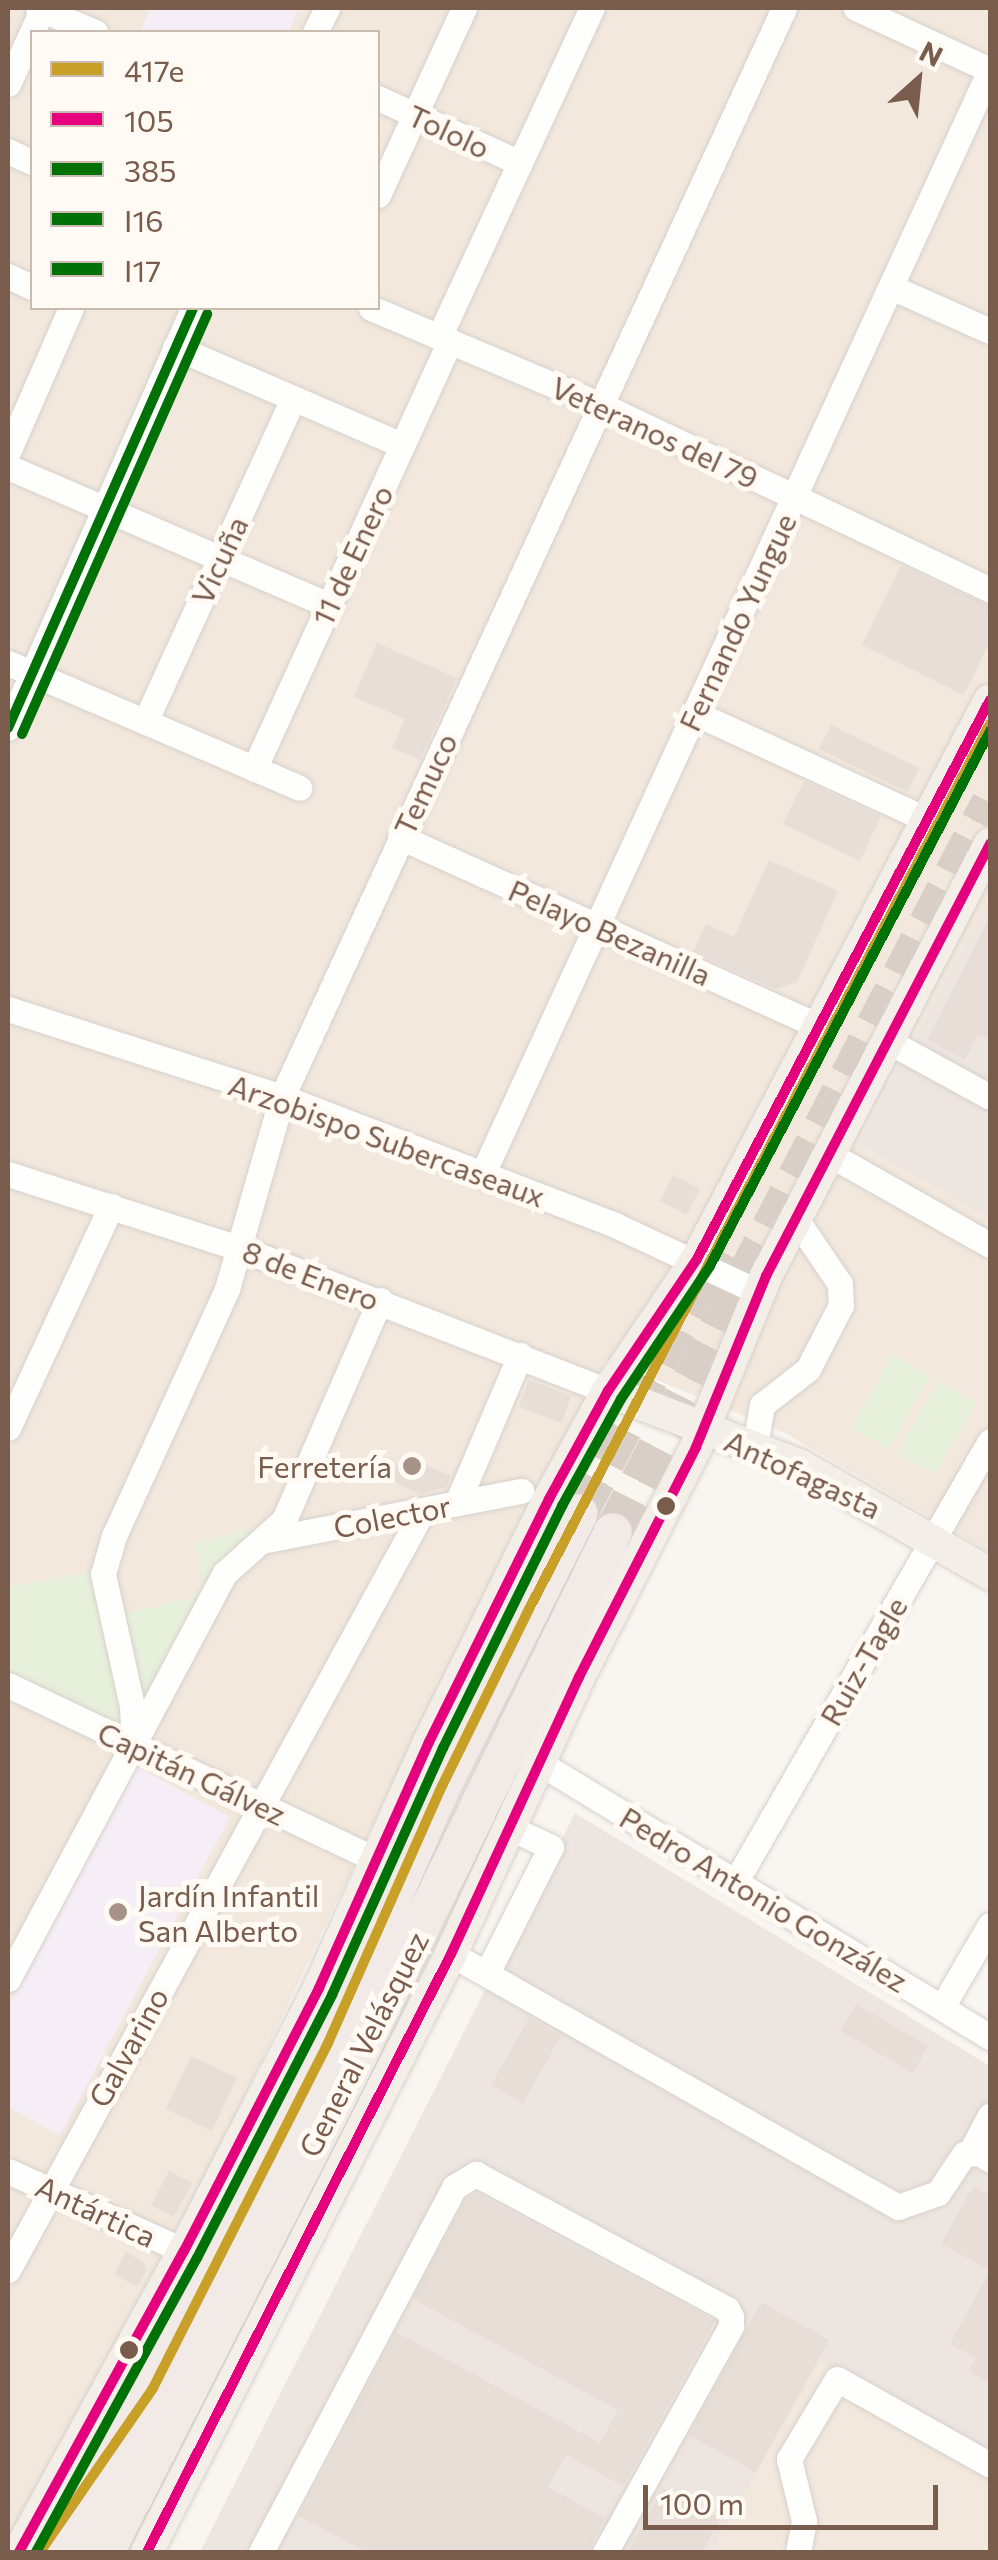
<!DOCTYPE html>
<html>
<head>
<meta charset="utf-8">
<style>
	body { margin:0 }
	#map { position:relative; width:998px; height:2560px; overflow:hidden; background:#f9f5f0; font-family:Commissioner,sans-serif }
	div>[style] { position:absolute }
	[style*='--x'] { left:calc(var(--x)*1px); top:calc(var(--y)*1px); width:calc(var(--w)*1px); rotate:calc(var(--a)*1deg) }
	.residential>* { inset:0; background:#f2e8de }
	.industrial>* { inset:0; background:#ede5e0 }
	.education>* { inset:0; background:#f6eef6 }
	.green>* { inset:0; background:#e7f0db }
	.building>* { inset:0; background:#e6ded7 }
	.highway-tunnel>* { height:38px; margin-top:-19px; transform-origin:0; background:repeating-linear-gradient(90deg,#d9cfc7 0 38px,transparent 0 57px) }
	.roads { filter:drop-shadow(0 0 2px #d7d1cb) drop-shadow(0 0 2px #d7d1cb) }
	.minor>* { height:25px; margin:-12.5px; padding:0 12.5px; transform-origin:12.5px; border-radius:12.5px; background:#fefefd }
	.major>* { height:32px; margin:-16px; padding:0 16px; transform-origin:16px; border-radius:16px; background:#f3eee8 }
	.highway>* { height:38px; margin:-19px; padding:0 19px; transform-origin:19px; border-radius:19px; background:#f2eae7 }
	.bus-1>* { height:10px; margin:-5px; padding:0 5px; transform-origin:5px; border-radius:5px; background:#c8a027 }
	.bus-2>* { height:10px; margin:-5px; padding:0 5px; transform-origin:5px; border-radius:5px; background:#e5007d }
	.bus-3>* { height:10px; margin:-5px; padding:0 5px; transform-origin:5px; border-radius:5px; background:#007106 }
	.bus-4>* { height:10px; margin:-5px; padding:0 5px; transform-origin:5px; border-radius:5px; background:#007106 }
	.bus-5>* { height:10px; margin:-5px; padding:0 5px; transform-origin:5px; border-radius:5px; background:#007106 }
	.dots>* { width:28px; height:28px; translate:-50% -50%; box-sizing:border-box; border:5px solid #fffaf3; border-radius:50% }
	span { translate:-50% -50%; white-space:nowrap; text-align:center; line-height:1.15; -webkit-text-stroke:10px #fffaf3; paint-order:stroke }
	.street-label { font-size:30px; color:#7a5c4d }
	.poi-label { font-size:30px; color:#7a5c4d }
	.right { translate:-100% -50%; text-align:right }
	.left { translate:0 -50%; text-align:left }
	.frame { position:absolute; inset:0; border:10px solid #7a5c4d; pointer-events:none }
	.legend { position:absolute; left:30px; top:30px; width:350px; height:280px; box-sizing:border-box; background:#fffaf3; border:2px solid #cabbb1; margin:0; padding:12px 18px; list-style:none; font-size:30px; color:#7a5c4d }
	.legend li { display:flex; align-items:center; gap:20px; height:50px }
	.legend b { width:50px; border:2px solid #cabbb1 }
	.north { position:absolute; left:868px; top:30px; width:100px; height:100px; -webkit-text-stroke:8px #fffaf3; paint-order:stroke; rotate:27deg; font-size:28px; font-weight:700; line-height:40px; text-align:center; color:#7a5c4d }
	.north::after { content:''; display:block; margin:auto; width:35px; height:45px; background:#7a5c4d; clip-path:polygon(50% 0,100% 100%,50% 72%,0 100%) }
	.scale { position:absolute; left:643px; top:2485px; width:295px; height:45px; box-sizing:border-box; border:5px solid #7a5c4d; border-top:0; padding-left:12px; font-size:30px; line-height:35px; white-space:nowrap; color:#7a5c4d; -webkit-text-stroke:8px #fffaf3; paint-order:stroke }
</style>
</head>
<body>
<div id="map">
	<div class="residential">
		<div style="clip-path:polygon(evenodd,8px 8px,990px 8px,990px 1552px,785px 1433px,606px 1359px,453px 1656px,162px 2270px,8px 2552px,8px 8px,32px 32px,378px 32px,378px 308px,32px 308px,32px 32px)"></div>
		<div style="clip-path:polygon(820px 2360px,990px 2456px,990px 2552px,712px 2552px)"></div>
	</div>
	<div class="industrial">
		<div style="clip-path:polygon(990px 898px,990px 1218px,858px 1143px)"></div>
		<div style="clip-path:polygon(575px 1813px,990px 2066px,990px 2456px,820px 2361px,712px 2552px,200px 2552px)"></div>
	</div>
	<div class="education">
		<div style="clip-path:polygon(151px 8px,299px 8px,288px 32px,140px 32px)"></div>
		<div style="clip-path:polygon(135px 1766px,230px 1817px,60px 2135px,8px 2107px,8px 2008px)"></div>
	</div>
	<div class="green">
		<div style="clip-path:polygon(893px 1354px,930px 1377px,889px 1449px,851px 1428px)"></div>
		<div style="clip-path:polygon(938px 1381px,976px 1403px,935px 1474px,897px 1452px)"></div>
		<div style="clip-path:polygon(265px 1525px,177px 1652px,119px 1722px,108px 1724px,8px 1674px,8px 1587px,95px 1571px,106px 1619px,194px 1597px,203px 1582px,195px 1544px)"></div>
	</div>
	<div class="building">
		<div style="clip-path:polygon(901px 566px,990px 606px,990px 641px,964px 695px,862px 645px)"></div>
		<div style="clip-path:polygon(377px 643px,457px 678px,420px 760px,392px 748px,405px 719px,354px 697px)"></div>
		<div style="clip-path:polygon(831px 725px,919px 768px,908px 792px,819px 749px)"></div>
		<div style="clip-path:polygon(804px 781px,881px 816px,860px 861px,783px 824px)"></div>
		<div style="clip-path:polygon(769px 860px,838px 891px,797px 982px,775px 989px,693px 952px,706px 924px,734px 937px)"></div>
		<div style="clip-path:polygon(990px 917px,990px 1040px,978px 1034px,965px 1060px,927px 1040px)"></div>
		<div style="clip-path:polygon(673px 1175px,700px 1189px,687px 1215px,660px 1201px)"></div>
		<div style="clip-path:polygon(529px 1380px,571px 1396px,562px 1423px,519px 1407px)"></div>
		<div style="clip-path:polygon(401px 1454px,451px 1476px,446px 1487px,420px 1494px,390px 1480px)"></div>
		<div style="clip-path:polygon(856px 2004px,928px 2046px,913px 2073px,841px 2031px)"></div>
		<div style="clip-path:polygon(529px 2018px,561px 2036px,523px 2103px,491px 2085px)"></div>
		<div style="clip-path:polygon(191px 2056px,237px 2078px,212px 2131px,166px 2109px)"></div>
		<div style="clip-path:polygon(169px 2171px,192px 2183px,174px 2217px,151px 2205px)"></div>
		<div style="clip-path:polygon(973px 2186px,990px 2195px,990px 2383px,969px 2371px,976px 2358px,950px 2344px,990px 2270px,941px 2244px)"></div>
		<div style="clip-path:polygon(476px 2193px,715px 2321px,623px 2486px,566px 2455px,548px 2487px,605px 2518px,588px 2552px,367px 2552px,299px 2516px,396px 2332px,600px 2443px,618px 2410px,413px 2299px,466px 2199px)"></div>
		<div style="clip-path:polygon(126px 2252px,144px 2263px,146px 2271px,137px 2287px,114px 2274px)"></div>
		<div style="clip-path:polygon(761px 2302px,829px 2340px,756px 2472px,689px 2435px)"></div>
		<div style="clip-path:polygon(663px 2488px,720px 2519px,702px 2552px,628px 2552px)"></div>
	</div>
	<div class="highway-tunnel">
		<div style="--x:579;--y:1513;--w:298;--a:-62.4"></div>
		<div style="--x:613;--y:1532;--w:821;--a:-62.65"></div>
	</div>
	<div class="roads">
		<div class="minor">
			<div style="--x:38;--y:8;--w:62;--a:22.8"></div>
			<div style="--x:315;--y:32;--w:27;--a:-63"></div>
			<div style="--x:8;--y:84;--w:84;--a:-65.3"></div>
			<div style="--x:378;--y:98;--w:156;--a:24.6"></div>
			<div style="--x:8;--y:151;--w:26;--a:25"></div>
			<div style="--x:378;--y:195;--w:206;--a:-65.3"></div>
			<div style="--x:8;--y:276;--w:26;--a:25"></div>
			<div style="--x:891;--y:287;--w:108;--a:24"></div>
			<div style="--x:371;--y:308;--w:250;--a:22.9"></div>
			<div style="--x:601;--y:405;--w:431;--a:25.4"></div>
			<div style="--x:439;--y:337;--w:363;--a:-65.1"></div>
			<div style="--x:175;--y:347;--w:247;--a:23.4"></div>
			<div style="--x:8;--y:452;--w:157;--a:-66.4"></div>
			<div style="--x:8;--y:467;--w:349;--a:23.3"></div>
			<div style="--x:8;--y:663;--w:317;--a:23.2"></div>
			<div style="--x:695;--y:713;--w:256;--a:24.7"></div>
			<div style="--x:145;--y:722;--w:356;--a:-65.4"></div>
			<div style="--x:8;--y:728;--w:459;--a:-66.2"></div>
			<div style="--x:254;--y:769;--w:471;--a:-65.4"></div>
			<div style="--x:400;--y:837;--w:461;--a:24.3"></div>
			<div style="--x:8;--y:1009;--w:288;--a:17.8"></div>
			<div style="--x:282;--y:1097;--w:357;--a:21"></div>
			<div style="--x:615;--y:1225;--w:159;--a:25"></div>
			<div style="--x:888;--y:1041;--w:116;--a:28.8"></div>
			<div style="--x:829;--y:1154;--w:185;--a:29.5"></div>
			<div style="--x:483;--y:1173;--w:1214;--a:-65.31"></div>
			<div style="--x:990;--y:70;--w:148;--a:-155.2"></div>
			<div style="--x:8;--y:1174;--w:243;--a:17.8"></div>
			<div style="--x:239;--y:1248;--w:396;--a:21.2"></div>
			<div style="--x:8;--y:1428;--w:245;--a:-65.1"></div>
			<div style="--x:755;--y:1445;--w:41;--a:-80.1"></div>
			<div style="--x:762;--y:1405;--w:58;--a:-38"></div>
			<div style="--x:808;--y:1369;--w:72;--a:-62.7"></div>
			<div style="--x:841;--y:1305;--w:21;--a:-93"></div>
			<div style="--x:840;--y:1284;--w:78;--a:-124.1"></div>
			<div style="--x:457;--y:1503;--w:161;--a:-66.9"></div>
			<div style="--x:266;--y:1540;--w:260;--a:-10.9"></div>
			<div style="--x:8;--y:1685;--w:407;--a:25.4"></div>
			<div style="--x:134;--y:1746;--w:40;--a:-92.9"></div>
			<div style="--x:132;--y:1706;--w:135;--a:-102.4"></div>
			<div style="--x:103;--y:1574;--w:40;--a:-74"></div>
			<div style="--x:114;--y:1536;--w:272;--a:-65.4"></div>
			<div style="--x:227;--y:1289;--w:200;--a:-74"></div>
			<div style="--x:282;--y:1097;--w:1199;--a:-65.25"></div>
			<div style="--x:538;--y:1762;--w:529;--a:31.32"></div>
			<div style="--x:736;--y:1881;--w:508;--a:-60"></div>
			<div style="--x:451;--y:1954;--w:514;--a:29.51"></div>
			<div style="--x:898;--y:2207;--w:42;--a:-19.3"></div>
			<div style="--x:938;--y:2193;--w:47;--a:-56.3"></div>
			<div style="--x:964;--y:2154;--w:15;--a:-4"></div>
			<div style="--x:979;--y:2153;--w:13;--a:32"></div>
			<div style="--x:487;--y:1973;--w:141;--a:-63.1"></div>
			<div style="--x:551;--y:1847;--w:47;--a:-155.1"></div>
			<div style="--x:8;--y:1979;--w:460;--a:-61.9"></div>
			<div style="--x:225;--y:1573;--w:79;--a:-41.9"></div>
			<div style="--x:284;--y:1520;--w:240;--a:-66.4"></div>
			<div style="--x:942;--y:2007;--w:95;--a:-59.7"></div>
			<div style="--x:971;--y:2151;--w:40;--a:-62"></div>
			<div style="--x:8;--y:2171;--w:193;--a:24.4"></div>
			<div style="--x:8;--y:2270;--w:866;--a:-61.36"></div>
			<div style="--x:261;--y:2552;--w:413;--a:-62.1"></div>
			<div style="--x:454;--y:2187;--w:26;--a:-31"></div>
			<div style="--x:476;--y:2174;--w:285;--a:28.3"></div>
			<div style="--x:727;--y:2309;--w:9;--a:63"></div>
			<div style="--x:731;--y:2317;--w:9;--a:90"></div>
			<div style="--x:731;--y:2326;--w:259;--a:119.1"></div>
			<div style="--x:798;--y:2552;--w:32;--a:-79"></div>
			<div style="--x:804;--y:2521;--w:64;--a:-103.6"></div>
			<div style="--x:789;--y:2459;--w:93;--a:-59"></div>
			<div style="--x:837;--y:2379;--w:176;--a:29.3"></div>
		</div>
		<div class="major">
			<div style="--x:608;--y:1391;--w:207;--a:21.2"></div>
			<div style="--x:801;--y:1466;--w:218;--a:29.7"></div>
			<div style="--x:19;--y:2552;--w:343;--a:-61.3"></div>
			<div style="--x:184;--y:2251;--w:296;--a:-62.8"></div>
			<div style="--x:319;--y:1988;--w:269;--a:-65.9"></div>
			<div style="--x:429;--y:1742;--w:271;--a:-63.7"></div>
			<div style="--x:549;--y:1499;--w:123;--a:-61.4"></div>
			<div style="--x:608;--y:1391;--w:159;--a:-56"></div>
			<div style="--x:697;--y:1259;--w:631;--a:-62.34"></div>
			<div style="--x:147;--y:2552;--w:671;--a:-63.05"></div>
			<div style="--x:451;--y:1954;--w:305;--a:-65.2"></div>
			<div style="--x:579;--y:1677;--w:258;--a:-63"></div>
			<div style="--x:696;--y:1447;--w:185;--a:-67.7"></div>
			<div style="--x:766;--y:1276;--w:487;--a:-62.6"></div>
		</div>
		<div class="highway">
			<div style="--x:66;--y:2552;--w:572;--a:-62.76"></div>
			<div style="--x:328;--y:2043;--w:281;--a:-66.1"></div>
			<div style="--x:442;--y:1786;--w:305;--a:-63.4"></div>
			<div style="--x:105;--y:2552;--w:532;--a:-62.95"></div>
			<div style="--x:347;--y:2078;--w:607;--a:-64.03"></div>
		</div>
	</div>
	<div class="bus-1">
		<div style="--x:40;--y:2552;--w:199;--a:-55.4"></div>
		<div style="--x:153;--y:2388;--w:387;--a:-63.1"></div>
		<div style="--x:328;--y:2043;--w:281;--a:-66.1"></div>
		<div style="--x:442;--y:1786;--w:195;--a:-63.8"></div>
		<div style="--x:528;--y:1611;--w:1000;--a:-62.49"></div>
	</div>
	<div class="bus-2">
		<div style="--x:19;--y:2552;--w:343;--a:-61.3"></div>
		<div style="--x:184;--y:2251;--w:296;--a:-62.8"></div>
		<div style="--x:319;--y:1988;--w:269;--a:-65.9"></div>
		<div style="--x:429;--y:1742;--w:271;--a:-63.7"></div>
		<div style="--x:549;--y:1499;--w:123;--a:-61.4"></div>
		<div style="--x:608;--y:1391;--w:159;--a:-56"></div>
		<div style="--x:697;--y:1259;--w:631;--a:-62.34"></div>
		<div style="--x:147;--y:2552;--w:671;--a:-63.05"></div>
		<div style="--x:451;--y:1954;--w:305;--a:-65.2"></div>
		<div style="--x:579;--y:1677;--w:258;--a:-63"></div>
		<div style="--x:696;--y:1447;--w:185;--a:-67.7"></div>
		<div style="--x:766;--y:1276;--w:487;--a:-62.6"></div>
	</div>
	<div class="bus-3">
		<div style="--x:36;--y:2552;--w:335;--a:-61.3"></div>
		<div style="--x:197;--y:2258;--w:296;--a:-62.8"></div>
		<div style="--x:332;--y:1995;--w:271;--a:-65.8"></div>
		<div style="--x:443;--y:1748;--w:270;--a:-63.8"></div>
		<div style="--x:562;--y:1506;--w:122;--a:-61.1"></div>
		<div style="--x:621;--y:1399;--w:160;--a:-56.2"></div>
		<div style="--x:710;--y:1266;--w:604;--a:-62.37"></div>
	</div>
	<div class="bus-4">
		<div style="--x:8;--y:728;--w:459;--a:-66.2"></div>
	</div>
	<div class="bus-5">
		<div style="--x:22;--y:734;--w:459;--a:-66.2"></div>
	</div>
	<div class="dots">
		<div style="left:412px;top:1466px;background:#a69286"></div>
		<div style="left:666px;top:1506px;background:#7a5c4d"></div>
		<div style="left:118px;top:1912px;background:#a69286"></div>
		<div style="left:129px;top:2350px;background:#7a5c4d"></div>
	</div>
	<div class="street-label">
		<span style="left:449px;top:131px;rotate:25deg">Tololo</span>
		<span style="left:655px;top:432px;rotate:25deg">Veteranos del 79</span>
		<span style="left:352px;top:555px;rotate:-65deg">11 de Enero</span>
		<span style="left:219px;top:560px;rotate:-65deg">Vicuña</span>
		<span style="left:737px;top:622px;rotate:-65deg">Fernando Yungue</span>
		<span style="left:425px;top:784px;rotate:-65deg">Temuco</span>
		<span style="left:610px;top:932px;rotate:24deg">Pelayo Bezanilla</span>
		<span style="left:387px;top:1140px;rotate:20deg">Arzobispo Subercaseaux</span>
		<span style="left:311px;top:1275px;rotate:21deg">8 de Enero</span>
		<span style="left:803px;top:1474px;rotate:25deg">Antofagasta</span>
		<span style="left:392px;top:1516px;rotate:-11deg">Colector</span>
		<span style="left:863px;top:1661px;rotate:-60deg">Ruiz-Tagle</span>
		<span style="left:192px;top:1773px;rotate:25deg">Capitán Gálvez</span>
		<span style="left:764px;top:1899px;rotate:31deg">Pedro Antonio González</span>
		<span style="left:363px;top:2044px;rotate:-63deg">General Velásquez</span>
		<span style="left:128px;top:2047px;rotate:-61deg">Galvarino</span>
		<span style="left:96px;top:2211px;rotate:25deg">Antártica</span>
	</div>
	<div class="poi-label">
		<span class="right" style="left:392px;top:1466px">Ferretería</span>
		<span class="left" style="left:138px;top:1912px">Jardín Infantil<br>San Alberto</span>
	</div>
	<div class="frame"></div>
	<ul class="legend">
	<li><b style="height:12px;background:#c8a027"></b>417e</li>
	<li><b style="height:12px;background:#e5007d"></b>105</li>
	<li><b style="height:12px;background:#007106"></b>385</li>
	<li><b style="height:12px;background:#007106"></b>I16</li>
	<li><b style="height:12px;background:#007106"></b>I17</li>
	</ul>
	<div class="north">N</div>
	<div class="scale">100 m</div>
</div>
</body>
</html>
